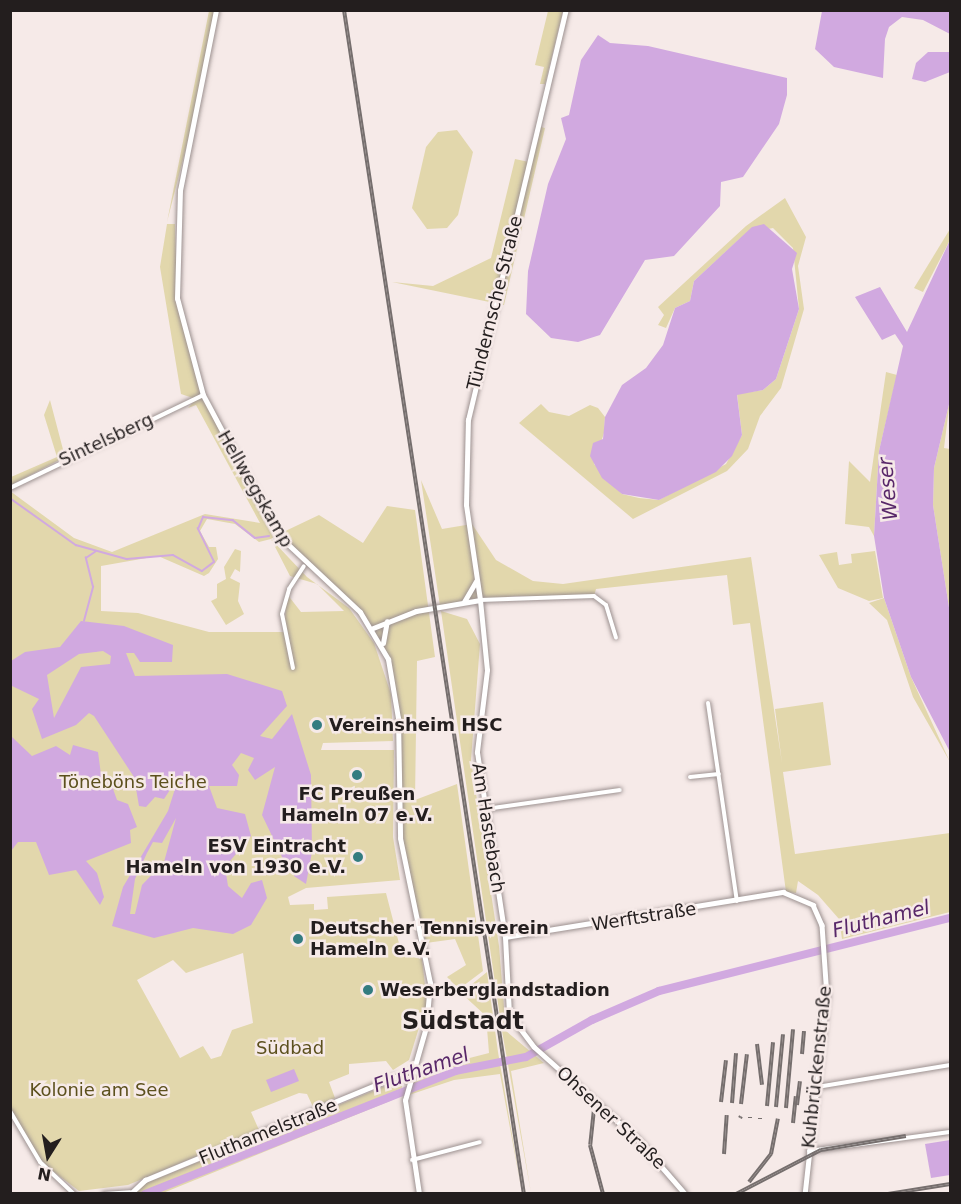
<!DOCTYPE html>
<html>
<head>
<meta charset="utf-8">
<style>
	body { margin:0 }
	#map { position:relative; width:961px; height:1204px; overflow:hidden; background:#f6eae8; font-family:"DejaVu Sans",sans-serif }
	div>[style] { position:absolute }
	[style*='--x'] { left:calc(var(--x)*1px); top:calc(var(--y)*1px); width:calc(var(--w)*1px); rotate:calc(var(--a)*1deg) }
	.green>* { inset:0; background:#e2d7ac }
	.water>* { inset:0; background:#d1a9e0 }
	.stream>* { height:1.5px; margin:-0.75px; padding:0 0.75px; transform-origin:0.75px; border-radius:0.75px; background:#d1a9e0 }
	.river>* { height:8px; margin:-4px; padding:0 4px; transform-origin:4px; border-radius:4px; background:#d1a9e0 }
	.roads { filter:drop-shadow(0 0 2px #9c9190) drop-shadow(0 0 2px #9c9190) }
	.minor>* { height:4px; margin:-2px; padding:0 2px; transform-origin:2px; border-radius:2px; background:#fff }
	.tertiary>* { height:4.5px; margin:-2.25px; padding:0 2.25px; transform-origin:2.25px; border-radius:2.25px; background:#fff }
	.secondary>* { height:5px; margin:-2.5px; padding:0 2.5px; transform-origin:2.5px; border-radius:2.5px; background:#fff }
	.rail>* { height:4px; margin-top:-2px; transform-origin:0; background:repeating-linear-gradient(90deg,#f6eae8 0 4.5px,#766f6e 0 9px); box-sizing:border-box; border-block:2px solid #766f6e }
	.dots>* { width:16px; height:16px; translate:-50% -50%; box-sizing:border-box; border:3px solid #f6eae8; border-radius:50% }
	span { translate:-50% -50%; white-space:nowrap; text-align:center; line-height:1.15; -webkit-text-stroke:5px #f6eae8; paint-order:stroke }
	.street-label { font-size:18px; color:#231e1e }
	.poi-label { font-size:18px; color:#231e1e; font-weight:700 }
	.left { translate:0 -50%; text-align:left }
	.right { translate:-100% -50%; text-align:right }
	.park-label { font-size:18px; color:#5c501d }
	.water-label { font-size:20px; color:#582769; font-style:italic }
	.district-label { font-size:24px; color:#231e1e; font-weight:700 }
	.frame { position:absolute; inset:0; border:12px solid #231e1e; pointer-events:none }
	.north { position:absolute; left:18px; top:1126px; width:60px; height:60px; -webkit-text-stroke:4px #f6eae8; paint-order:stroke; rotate:191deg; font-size:16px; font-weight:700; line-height:24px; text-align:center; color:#231e1e }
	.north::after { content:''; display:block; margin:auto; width:21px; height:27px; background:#231e1e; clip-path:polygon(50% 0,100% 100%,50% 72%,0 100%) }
</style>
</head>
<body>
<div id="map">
	<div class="green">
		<div style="clip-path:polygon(209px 11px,216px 11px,212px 46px,167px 222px)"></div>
		<div style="clip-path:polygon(548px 11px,563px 11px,545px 84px,540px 84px,544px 67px,535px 65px)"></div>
		<div style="clip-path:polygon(537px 126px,545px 128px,504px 305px,392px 282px,433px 286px,491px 258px,515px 159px,529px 162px)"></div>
		<div style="clip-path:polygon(457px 130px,473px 152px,458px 215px,447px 228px,427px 229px,412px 208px,426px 147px,438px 132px)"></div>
		<div style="clip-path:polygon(785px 198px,806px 237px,798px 266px,804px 309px,781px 388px,760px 416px,748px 449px,727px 471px,633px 519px,519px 423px,541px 404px,549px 412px,569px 416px,590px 405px,598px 408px,605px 417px,604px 433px,594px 464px,622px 494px,639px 498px,659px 500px,726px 464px,742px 435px,737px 394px,763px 390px,776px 379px,799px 309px,793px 248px,773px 228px,745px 234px,694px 281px,690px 301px,675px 308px,666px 328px,658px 325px,664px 315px,658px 307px,746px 226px)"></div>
		<div style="clip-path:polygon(evenodd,167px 224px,175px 224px,177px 298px,195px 374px,277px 534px,271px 539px,307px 577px,349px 608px,374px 643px,391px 694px,393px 741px,323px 743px,321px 750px,394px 750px,393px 837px,400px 880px,306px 888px,288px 897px,290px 905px,314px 904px,314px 910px,328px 909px,327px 897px,386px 893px,402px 955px,422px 959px,427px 1002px,409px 1060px,393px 1070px,386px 1061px,349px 1064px,349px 1074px,329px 1082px,335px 1098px,313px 1107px,307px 1094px,299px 1093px,251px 1112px,259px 1130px,128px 1185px,79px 1191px,41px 1162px,11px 1109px,10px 491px,74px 538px,112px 552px,205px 514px,260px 523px,196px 405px,188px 408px,196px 399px,181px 394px,160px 267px,167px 224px,207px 519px,235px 524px,259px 542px,271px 539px,290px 576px,317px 584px,344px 611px,301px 612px,287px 594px,284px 632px,209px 632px,138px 613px,101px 611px,101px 566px,158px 556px,204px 576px,209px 573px,218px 559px,216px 547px,209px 547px,200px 531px,207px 519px,167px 224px,243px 953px,253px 1023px,232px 1030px,221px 1056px,211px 1059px,203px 1046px,180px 1058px,137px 980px,173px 960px,186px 973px,243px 953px)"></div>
		<div style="clip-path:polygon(950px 229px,950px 240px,923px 292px,914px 288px)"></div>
		<div style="clip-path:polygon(886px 372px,897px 375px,879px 451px,874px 536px,869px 527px,845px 524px,849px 461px,870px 482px)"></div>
		<div style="clip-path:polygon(50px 400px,65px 457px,11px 485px,11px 477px,57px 457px,44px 415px)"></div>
		<div style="clip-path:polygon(950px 400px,944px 448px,950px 449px,950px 614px,933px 505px,934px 468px)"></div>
		<div style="clip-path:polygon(421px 480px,442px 529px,472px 524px,496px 560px,533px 581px,563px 584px,751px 557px,782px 763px,775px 709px,823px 702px,831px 765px,783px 772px,795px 854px,950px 833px,950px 912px,842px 939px,839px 919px,818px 895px,798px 881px,796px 893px,786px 892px,750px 623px,733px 625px,727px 575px,596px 589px,594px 596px,514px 596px,440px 606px)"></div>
		<div style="clip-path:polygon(387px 506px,415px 510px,435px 657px,417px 661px,415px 800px,457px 784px,483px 971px,459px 989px,447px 977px,466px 965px,455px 939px,426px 943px,400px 838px,398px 705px,383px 645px,359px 610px,277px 535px,319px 515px,363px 543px)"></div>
		<div style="clip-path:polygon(235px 549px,241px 551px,240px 572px,235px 569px,230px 578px,240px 583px,238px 601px,244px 614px,226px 625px,211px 601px,217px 598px,217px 584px,226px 579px,224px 567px)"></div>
		<div style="clip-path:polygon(875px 551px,883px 598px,869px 601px,838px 588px,819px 555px,837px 552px,839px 565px,852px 563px,851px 554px)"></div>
		<div style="clip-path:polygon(884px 598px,911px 677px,950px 762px,913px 697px,887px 620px,869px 603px)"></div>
		<div style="clip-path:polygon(441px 611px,467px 619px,480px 644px,471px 760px,499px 946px,506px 1031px,544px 1063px,511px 1071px,531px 1193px,502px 1031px)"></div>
		<div style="clip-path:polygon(487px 972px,498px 1052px,522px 1193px,500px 1074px,454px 1080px,406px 1096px,412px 1068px,419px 1071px,489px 1053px,486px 1016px,461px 993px)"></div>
		<div style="clip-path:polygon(395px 1082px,402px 1086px,401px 1095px,390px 1101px,163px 1193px,133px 1194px,139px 1186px)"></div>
	</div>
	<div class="water">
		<div style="clip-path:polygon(822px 11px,950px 11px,950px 34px,923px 20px,902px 17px,889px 27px,885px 39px,883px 78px,834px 67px,815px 49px)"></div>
		<div style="clip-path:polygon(598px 35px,610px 43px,648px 46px,787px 78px,787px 95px,779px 124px,743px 177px,721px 182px,720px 206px,674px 256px,645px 260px,600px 335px,578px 342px,551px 338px,526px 314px,528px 271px,548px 184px,566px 139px,561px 118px,569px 115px,581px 60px)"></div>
		<div style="clip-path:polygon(928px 52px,950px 52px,950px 72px,925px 82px,912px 79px,916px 63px)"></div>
		<div style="clip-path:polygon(764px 224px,797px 253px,792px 269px,799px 309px,776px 379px,763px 390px,737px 395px,742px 435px,732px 456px,716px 472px,659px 500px,622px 494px,602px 478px,590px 456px,593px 443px,603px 439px,605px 417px,622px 385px,646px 368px,663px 345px,675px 308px,690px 301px,694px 281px,752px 227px)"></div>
		<div style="clip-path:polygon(950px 240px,950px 400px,934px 468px,933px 505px,950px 614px,950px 752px,911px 677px,884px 598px,874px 536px,879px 451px,903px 346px,895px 334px,882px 340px,855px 297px,880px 287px,907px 332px)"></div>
		<div style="clip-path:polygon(evenodd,81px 621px,124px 626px,173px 645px,172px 662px,140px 662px,134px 653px,126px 653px,135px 676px,227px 674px,282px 691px,287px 706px,260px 736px,272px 739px,292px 714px,311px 775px,312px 852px,306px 884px,294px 876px,294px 859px,284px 861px,262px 815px,275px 767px,255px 780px,248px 770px,254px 758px,241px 753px,232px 765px,239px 775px,237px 786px,209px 786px,217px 808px,245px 814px,251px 836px,225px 867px,228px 886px,242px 898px,251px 883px,262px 880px,267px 898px,251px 925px,233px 934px,193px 928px,154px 938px,112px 926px,123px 887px,168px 811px,179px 776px,164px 799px,155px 797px,146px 807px,139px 806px,134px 777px,94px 716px,89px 713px,76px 725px,42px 739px,32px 709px,39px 699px,12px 686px,11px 661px,25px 652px,60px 647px,81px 621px,103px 651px,111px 656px,110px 664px,81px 667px,54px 718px,47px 675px,79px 654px,103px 651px,81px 621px,176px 818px,164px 862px,142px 885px,135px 914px,130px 914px,135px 879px,147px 853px,153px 842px,162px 843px,176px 818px)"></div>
		<div style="clip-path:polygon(11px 736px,32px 756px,56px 746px,70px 755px,73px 745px,98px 752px,102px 782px,112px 786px,117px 800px,128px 804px,137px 827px,130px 830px,131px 843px,86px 861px,97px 873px,104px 897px,100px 905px,76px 870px,49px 875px,36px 842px,18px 842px,11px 851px)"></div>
		<div style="clip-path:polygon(294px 1069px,299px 1081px,271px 1092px,266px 1080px)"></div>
		<div style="clip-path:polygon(950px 1140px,950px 1175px,931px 1178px,925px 1144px)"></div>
	</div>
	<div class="stream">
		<div style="--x:10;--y:498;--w:81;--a:35.5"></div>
		<div style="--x:76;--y:545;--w:53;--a:15.4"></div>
		<div style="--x:127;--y:559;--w:46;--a:-5"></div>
		<div style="--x:173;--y:555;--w:33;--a:29"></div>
		<div style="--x:202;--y:571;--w:15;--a:-37"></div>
		<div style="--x:214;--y:562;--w:37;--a:-116"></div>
		<div style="--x:198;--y:529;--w:13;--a:-67"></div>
		<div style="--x:203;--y:517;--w:30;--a:6"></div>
		<div style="--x:233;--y:520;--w:28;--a:39"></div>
		<div style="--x:255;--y:538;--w:14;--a:-8"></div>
		<div style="--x:84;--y:621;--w:35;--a:-75"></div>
		<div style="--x:93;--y:587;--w:30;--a:-104"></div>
		<div style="--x:86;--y:558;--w:11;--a:-34"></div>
	</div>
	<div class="river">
		<div style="--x:145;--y:1194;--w:334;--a:-21.6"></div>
		<div style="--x:455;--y:1071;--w:72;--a:-11.2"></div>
		<div style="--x:526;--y:1057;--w:76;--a:-29.3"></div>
		<div style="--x:592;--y:1020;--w:73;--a:-23.4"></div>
		<div style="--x:659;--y:991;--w:300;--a:-14.1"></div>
	</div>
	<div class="roads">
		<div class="minor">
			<div style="--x:10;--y:488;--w:214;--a:-25.7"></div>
			<div style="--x:480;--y:600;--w:114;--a:-2"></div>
			<div style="--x:594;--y:596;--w:15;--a:37"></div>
			<div style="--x:606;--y:605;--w:34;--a:73"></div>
			<div style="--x:293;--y:668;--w:55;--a:-101.5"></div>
			<div style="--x:282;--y:614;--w:26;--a:-74"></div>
			<div style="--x:289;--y:589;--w:27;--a:-57"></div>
			<div style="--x:708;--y:703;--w:200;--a:81.7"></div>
			<div style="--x:690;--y:777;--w:29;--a:-6"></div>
			<div style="--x:486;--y:809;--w:135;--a:-8.1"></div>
			<div style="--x:817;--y:1087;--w:135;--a:-9.4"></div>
			<div style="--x:10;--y:1111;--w:59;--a:59.5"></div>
			<div style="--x:40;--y:1162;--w:47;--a:43.3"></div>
			<div style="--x:809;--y:1151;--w:142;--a:-7.7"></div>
			<div style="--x:412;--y:1160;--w:70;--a:-14.8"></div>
			<div style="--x:104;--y:1194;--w:26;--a:-4"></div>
		</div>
		<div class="tertiary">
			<div style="--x:480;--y:600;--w:96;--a:-98.4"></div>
			<div style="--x:466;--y:505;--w:85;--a:-88.7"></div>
			<div style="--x:468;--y:420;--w:422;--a:-76.6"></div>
			<div style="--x:464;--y:602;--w:24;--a:-60"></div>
			<div style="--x:505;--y:937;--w:282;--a:-9.2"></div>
			<div style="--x:783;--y:892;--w:33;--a:23"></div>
			<div style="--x:813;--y:905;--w:22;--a:66"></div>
			<div style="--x:822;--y:925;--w:71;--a:86"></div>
			<div style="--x:827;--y:996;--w:199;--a:96.3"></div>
		</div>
		<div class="secondary">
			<div style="--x:216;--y:10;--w:184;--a:101.3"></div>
			<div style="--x:180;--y:190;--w:108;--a:91.6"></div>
			<div style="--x:177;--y:298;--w:100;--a:75"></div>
			<div style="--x:203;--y:395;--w:157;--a:62"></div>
			<div style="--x:277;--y:534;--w:114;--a:43.2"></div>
			<div style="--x:360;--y:612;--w:55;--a:59.2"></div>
			<div style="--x:388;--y:659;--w:60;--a:80.4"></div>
			<div style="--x:398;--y:718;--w:120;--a:89"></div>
			<div style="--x:400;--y:838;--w:148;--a:78.3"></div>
			<div style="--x:430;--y:983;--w:44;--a:95.2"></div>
			<div style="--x:426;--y:1027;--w:76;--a:106"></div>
			<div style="--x:405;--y:1100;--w:95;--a:81.5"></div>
			<div style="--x:373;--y:628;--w:46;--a:-21.6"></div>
			<div style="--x:416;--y:611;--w:65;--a:-9.8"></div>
			<div style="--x:480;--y:600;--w:70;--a:84.3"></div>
			<div style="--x:487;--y:670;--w:83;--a:97"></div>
			<div style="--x:477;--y:752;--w:187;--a:81.4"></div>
			<div style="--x:505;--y:937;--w:77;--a:87"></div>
			<div style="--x:509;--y:1014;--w:41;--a:52.9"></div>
			<div style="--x:534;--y:1047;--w:141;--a:41.8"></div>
			<div style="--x:639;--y:1141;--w:70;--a:49"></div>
			<div style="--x:383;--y:643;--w:22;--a:-80"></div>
			<div style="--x:130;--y:1194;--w:21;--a:-43"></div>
			<div style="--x:145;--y:1180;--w:270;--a:-22.4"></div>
			<div style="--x:395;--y:1077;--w:14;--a:4"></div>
		</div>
	</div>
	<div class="rail">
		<div style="--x:344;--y:10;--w:1198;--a:81.36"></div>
		<div style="--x:757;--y:1044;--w:41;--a:83"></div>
		<div style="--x:802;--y:1054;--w:23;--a:-85"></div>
		<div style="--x:721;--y:1102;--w:42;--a:-83.2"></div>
		<div style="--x:732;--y:1103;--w:50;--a:-85.4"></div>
		<div style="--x:741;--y:1104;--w:50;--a:-83.2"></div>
		<div style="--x:797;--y:1105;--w:24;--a:-83"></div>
		<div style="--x:767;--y:1106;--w:64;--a:-84.6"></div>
		<div style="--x:776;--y:1107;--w:73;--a:-84.5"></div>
		<div style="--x:786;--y:1108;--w:79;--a:-84.9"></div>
		<div style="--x:594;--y:1109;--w:36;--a:96"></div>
		<div style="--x:590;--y:1145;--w:51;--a:75.1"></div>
		<div style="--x:740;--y:1118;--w:2;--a:-63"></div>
		<div style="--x:750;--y:1118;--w:1;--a:-90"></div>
		<div style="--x:760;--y:1119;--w:1;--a:-90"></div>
		<div style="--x:793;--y:1123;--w:27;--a:-84"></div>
		<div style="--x:804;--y:1124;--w:2;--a:-90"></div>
		<div style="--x:724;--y:1154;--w:39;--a:-86"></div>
		<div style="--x:749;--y:1182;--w:36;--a:-52"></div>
		<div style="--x:771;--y:1154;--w:36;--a:-79"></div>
		<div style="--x:736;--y:1194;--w:96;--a:-27.4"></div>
		<div style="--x:821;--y:1150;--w:86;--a:-9.4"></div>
		<div style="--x:747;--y:1194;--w:51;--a:0"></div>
		<div style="--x:888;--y:1194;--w:63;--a:-9.2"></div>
	</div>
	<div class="dots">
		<div style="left:317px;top:725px;background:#337c80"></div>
		<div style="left:357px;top:775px;background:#337c80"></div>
		<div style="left:358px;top:857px;background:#337c80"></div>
		<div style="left:298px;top:939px;background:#337c80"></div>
		<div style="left:368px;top:990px;background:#337c80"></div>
	</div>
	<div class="street-label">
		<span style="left:495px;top:303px;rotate:-76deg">Tündernsche Straße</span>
		<span style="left:106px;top:440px;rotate:-25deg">Sintelsberg</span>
		<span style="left:255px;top:489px;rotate:60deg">Hellwegskamp</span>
		<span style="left:488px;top:828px;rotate:81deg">Am Hastebach</span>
		<span style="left:644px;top:917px;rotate:-9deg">Werftstraße</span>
		<span style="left:817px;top:1067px;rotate:-84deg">Kuhbrückenstraße</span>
		<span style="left:611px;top:1118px;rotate:43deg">Ohsener Straße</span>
		<span style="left:268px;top:1132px;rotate:-22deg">Fluthamelstraße</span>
	</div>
	<div class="poi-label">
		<span class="left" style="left:329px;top:725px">Vereinsheim HSC</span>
		<span style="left:357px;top:805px">FC Preußen<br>Hameln 07 e.V.</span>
		<span class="right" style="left:346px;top:857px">ESV Eintracht<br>Hameln von 1930 e.V.</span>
		<span class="left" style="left:310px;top:939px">Deutscher Tennisverein<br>Hameln e.V.</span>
		<span class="left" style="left:380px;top:990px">Weserberglandstadion</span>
	</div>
	<div class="park-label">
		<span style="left:133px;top:782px">Töneböns Teiche</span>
		<span style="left:290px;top:1048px">Südbad</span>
		<span style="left:99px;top:1090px">Kolonie am See</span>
	</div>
	<div class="water-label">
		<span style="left:888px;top:489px;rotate:-95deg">Weser</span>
		<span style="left:881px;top:919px;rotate:-14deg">Fluthamel</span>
		<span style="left:421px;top:1070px;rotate:-19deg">Fluthamel</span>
	</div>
	<div class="district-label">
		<span style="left:463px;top:1022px">Südstadt</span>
	</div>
	<div class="frame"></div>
	<div class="north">N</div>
</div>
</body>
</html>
